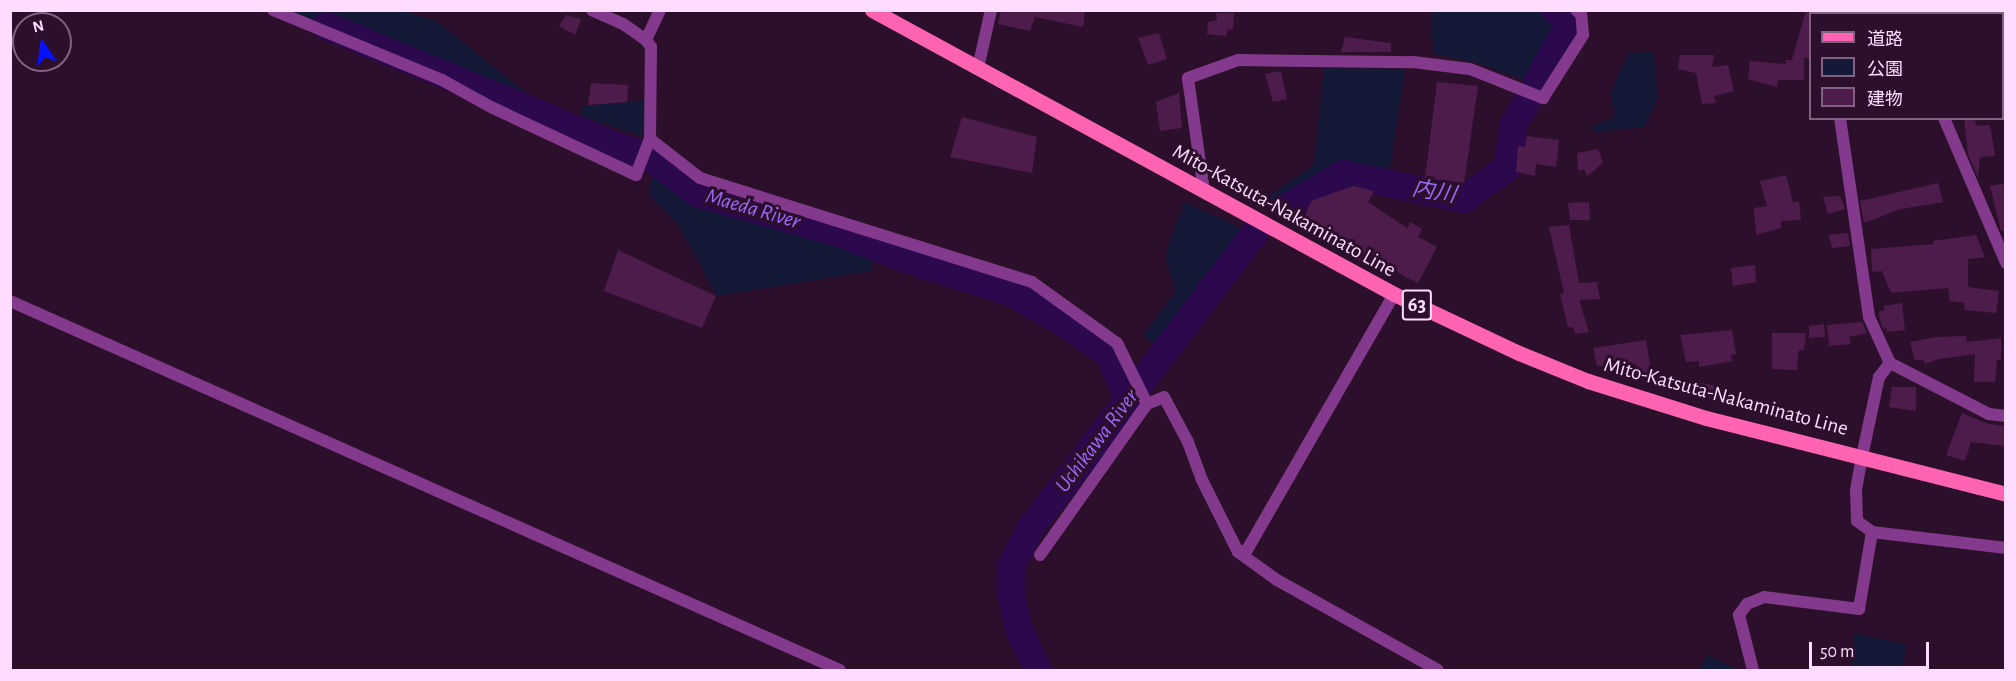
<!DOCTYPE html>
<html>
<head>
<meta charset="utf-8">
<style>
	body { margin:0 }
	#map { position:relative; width:2016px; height:681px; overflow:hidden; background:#2c102b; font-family:"Alegreya Sans","Noto Sans JP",sans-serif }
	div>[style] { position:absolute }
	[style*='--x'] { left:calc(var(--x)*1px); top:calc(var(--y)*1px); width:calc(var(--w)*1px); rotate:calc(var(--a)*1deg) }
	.green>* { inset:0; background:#131936 }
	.river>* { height:28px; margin:-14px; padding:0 14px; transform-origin:14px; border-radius:14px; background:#2b094c }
	.building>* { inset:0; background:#4e1c4a }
	.minor>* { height:12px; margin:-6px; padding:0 6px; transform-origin:6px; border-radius:6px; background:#843a8c }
	.primary>* { height:15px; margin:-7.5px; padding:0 7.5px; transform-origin:7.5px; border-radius:7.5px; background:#ff63b2 }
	span { translate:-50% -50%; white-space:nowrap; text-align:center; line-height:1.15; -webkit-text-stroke:6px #2c102b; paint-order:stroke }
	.shield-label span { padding:2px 4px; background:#2c102b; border:2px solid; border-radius:4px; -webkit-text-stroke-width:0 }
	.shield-label { font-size:20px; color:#fedcff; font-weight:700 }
	.street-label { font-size:21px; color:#fedcff }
	.water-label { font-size:22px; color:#9a6aff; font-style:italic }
	.frame { position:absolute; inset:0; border:12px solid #fedcff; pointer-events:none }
	.legend { position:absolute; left:1809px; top:12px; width:195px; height:108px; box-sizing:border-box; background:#2c102b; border:2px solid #806280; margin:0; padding:8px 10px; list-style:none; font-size:18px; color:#fedcff }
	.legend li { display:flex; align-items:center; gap:12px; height:30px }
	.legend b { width:30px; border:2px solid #806280 }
	.north { position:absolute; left:12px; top:12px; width:60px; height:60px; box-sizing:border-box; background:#2c102b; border:2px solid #806280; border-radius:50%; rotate:347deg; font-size:16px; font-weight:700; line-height:24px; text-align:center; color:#fedcff }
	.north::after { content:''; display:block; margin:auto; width:21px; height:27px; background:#0811ff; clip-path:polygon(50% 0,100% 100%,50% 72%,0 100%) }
	.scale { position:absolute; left:1809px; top:642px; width:120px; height:27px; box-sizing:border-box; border:3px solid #fedcff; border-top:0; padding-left:8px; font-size:18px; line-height:21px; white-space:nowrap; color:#fedcff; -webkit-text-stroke:4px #2c102b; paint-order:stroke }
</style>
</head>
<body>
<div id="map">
	<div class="green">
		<div style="clip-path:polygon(291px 11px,403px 11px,436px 21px,549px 111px)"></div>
		<div style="clip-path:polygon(1431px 11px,1538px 11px,1559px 23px,1527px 81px,1478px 63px,1433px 54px)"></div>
		<div style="clip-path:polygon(1654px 52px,1657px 97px,1645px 127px,1595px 132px,1591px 126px,1614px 118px,1611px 93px,1628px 53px)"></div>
		<div style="clip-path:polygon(1324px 68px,1405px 69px,1389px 175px,1340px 169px,1280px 204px,1267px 197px,1314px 165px)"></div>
		<div style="clip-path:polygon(646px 100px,650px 139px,582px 116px,582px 106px)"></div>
		<div style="clip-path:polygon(654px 163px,694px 199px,874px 254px,871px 271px,717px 296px,678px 224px,649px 195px)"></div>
		<div style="clip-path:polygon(1184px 202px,1250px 232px,1156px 347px,1143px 335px,1176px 291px,1165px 257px)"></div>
		<div style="clip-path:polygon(1854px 633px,1907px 645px,1901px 670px,1852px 670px)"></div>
		<div style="clip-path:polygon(1707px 655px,1738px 670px,1700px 670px)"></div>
	</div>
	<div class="river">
		<div style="--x:326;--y:26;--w:323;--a:22.4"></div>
		<div style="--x:625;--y:149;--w:23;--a:15"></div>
		<div style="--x:647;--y:155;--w:63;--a:37.2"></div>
		<div style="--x:697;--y:193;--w:151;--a:15.8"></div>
		<div style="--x:842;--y:234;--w:71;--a:21.5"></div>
		<div style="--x:908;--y:260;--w:109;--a:17.6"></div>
		<div style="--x:1012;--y:293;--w:54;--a:29.9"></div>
		<div style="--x:1059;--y:320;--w:60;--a:34.2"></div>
		<div style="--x:1109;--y:354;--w:49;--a:67.1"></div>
		<div style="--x:1533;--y:91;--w:81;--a:-61.8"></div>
		<div style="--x:1571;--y:20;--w:19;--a:-148"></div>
		<div style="--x:1287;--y:207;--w:65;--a:-30.5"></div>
		<div style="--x:1343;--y:174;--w:124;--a:11.7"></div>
		<div style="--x:1464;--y:199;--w:54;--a:-36"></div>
		<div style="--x:1508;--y:167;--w:41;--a:-83"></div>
		<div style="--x:1513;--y:126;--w:33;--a:-61"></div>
		<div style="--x:1038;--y:670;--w:42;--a:-115.3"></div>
		<div style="--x:1020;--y:632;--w:38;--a:-104"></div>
		<div style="--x:1011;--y:595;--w:31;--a:-88"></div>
		<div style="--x:1012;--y:564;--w:39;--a:-63"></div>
		<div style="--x:1030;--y:529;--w:372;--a:-52.8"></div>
	</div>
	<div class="building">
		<div style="clip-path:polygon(1001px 10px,1085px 10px,1083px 27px,1035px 17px,1030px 31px,998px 24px)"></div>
		<div style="clip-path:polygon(1806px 10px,1810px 10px,1810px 59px,1804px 57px,1804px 80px,1778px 80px,1777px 87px,1748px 79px,1750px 61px,1786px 64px,1786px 60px,1792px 60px)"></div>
		<div style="clip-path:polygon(1216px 13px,1234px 13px,1233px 30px,1228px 29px,1226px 36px,1207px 34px,1208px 22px,1217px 20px)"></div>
		<div style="clip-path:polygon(566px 15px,581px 19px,575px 35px,559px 26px)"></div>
		<div style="clip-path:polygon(1159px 33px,1167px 59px,1148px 65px,1138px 38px)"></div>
		<div style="clip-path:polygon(1345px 37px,1391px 43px,1391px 52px,1341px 52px)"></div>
		<div style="clip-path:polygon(1680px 55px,1714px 55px,1712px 67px,1728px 65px,1734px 91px,1714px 96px,1716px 103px,1702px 104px,1696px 73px,1678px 69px)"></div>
		<div style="clip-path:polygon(1281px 71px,1287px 99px,1273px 102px,1265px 74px)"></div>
		<div style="clip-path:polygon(1437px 82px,1478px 86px,1464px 183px,1425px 178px)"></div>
		<div style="clip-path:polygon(591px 83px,628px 85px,627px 102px,588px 105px)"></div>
		<div style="clip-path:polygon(1179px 93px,1182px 128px,1160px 131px,1156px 102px)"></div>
		<div style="clip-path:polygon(962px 117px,1037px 137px,1032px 173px,950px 157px)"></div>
		<div style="clip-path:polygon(1964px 118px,1974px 118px,1977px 126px,1990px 125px,1995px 156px,1980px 157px,1978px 178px,1968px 154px)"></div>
		<div style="clip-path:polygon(1527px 136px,1559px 140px,1556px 167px,1536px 164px,1535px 176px,1516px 172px,1518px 146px,1525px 147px)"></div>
		<div style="clip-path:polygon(1598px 149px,1603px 163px,1587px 176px,1584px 169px,1578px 171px,1577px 153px)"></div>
		<div style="clip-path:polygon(1786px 175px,1793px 203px,1799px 201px,1801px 220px,1781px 221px,1781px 228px,1756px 235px,1754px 208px,1767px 206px,1760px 181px)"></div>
		<div style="clip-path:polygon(1938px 183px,1943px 202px,1901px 209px,1864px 223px,1860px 201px)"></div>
		<div style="clip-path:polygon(2006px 183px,2006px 231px,2001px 231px,1990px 186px)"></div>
		<div style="clip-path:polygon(1353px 186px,1374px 191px,1368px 202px,1407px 228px,1410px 222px,1422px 229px,1418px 237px,1437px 247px,1418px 283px,1404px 276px,1370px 253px,1364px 264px,1302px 223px,1311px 201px)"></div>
		<div style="clip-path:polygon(1840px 196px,1845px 209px,1828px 214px,1823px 197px)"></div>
		<div style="clip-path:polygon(1589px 202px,1590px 220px,1570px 220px,1568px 203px)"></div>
		<div style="clip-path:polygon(1569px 225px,1579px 283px,1597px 282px,1600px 299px,1579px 300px,1589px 332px,1575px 334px,1574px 328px,1568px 327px,1560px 295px,1564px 293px,1549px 227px)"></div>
		<div style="clip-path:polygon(1848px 233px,1850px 246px,1832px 248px,1829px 235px)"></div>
		<div style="clip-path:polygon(1976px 235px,1985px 257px,1968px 259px,1968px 287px,1999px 291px,1996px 313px,1964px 310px,1965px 303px,1950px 301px,1948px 288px,1891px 293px,1882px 271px,1872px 272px,1871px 249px,1934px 244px,1933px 241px)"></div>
		<div style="clip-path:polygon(618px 250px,716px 296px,702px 328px,604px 291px)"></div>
		<div style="clip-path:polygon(1755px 265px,1756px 282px,1733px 286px,1731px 268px)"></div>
		<div style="clip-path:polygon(1902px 303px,1905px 330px,1886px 332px,1887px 328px,1883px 329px,1880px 320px,1879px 311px,1884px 311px,1884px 306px)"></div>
		<div style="clip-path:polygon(1862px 322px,1867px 333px,1849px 337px,1851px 344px,1829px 346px,1827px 325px)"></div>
		<div style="clip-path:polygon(1824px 324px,1825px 337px,1809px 338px,1809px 326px)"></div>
		<div style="clip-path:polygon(1732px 330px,1736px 354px,1731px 355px,1732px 361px,1699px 367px,1699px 361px,1686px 362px,1680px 335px)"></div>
		<div style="clip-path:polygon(1772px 333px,1806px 333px,1804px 350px,1798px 351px,1797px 370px,1772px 369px)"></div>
		<div style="clip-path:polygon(1966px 336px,1967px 342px,2001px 338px,2001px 359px,1997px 360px,1995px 382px,1974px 382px,1975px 354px,1939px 359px,1925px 364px,1923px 360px,1915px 360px,1910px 342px,1936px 337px)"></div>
		<div style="clip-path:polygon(1646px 340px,1652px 377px,1640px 379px,1636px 364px,1597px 366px,1593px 348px)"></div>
		<div style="clip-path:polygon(1699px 383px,1719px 386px,1719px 399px,1698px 397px)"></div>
		<div style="clip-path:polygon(1892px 387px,1916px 387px,1916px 411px,1889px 407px)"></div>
		<div style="clip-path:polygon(1962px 413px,1988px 424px,2006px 426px,2006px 446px,1971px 442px,1965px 461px,1946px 455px)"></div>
	</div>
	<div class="minor">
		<div style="--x:273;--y:10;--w:183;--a:22.5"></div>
		<div style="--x:442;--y:80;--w:58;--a:28.8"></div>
		<div style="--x:493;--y:108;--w:158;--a:25.1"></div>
		<div style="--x:636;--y:175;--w:39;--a:-69"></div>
		<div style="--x:650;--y:139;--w:92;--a:-89.4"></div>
		<div style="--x:651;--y:47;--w:9;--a:-126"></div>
		<div style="--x:646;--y:40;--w:28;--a:-145"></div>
		<div style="--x:623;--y:24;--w:34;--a:-156"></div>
		<div style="--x:1898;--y:10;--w:4;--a:90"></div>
		<div style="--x:646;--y:40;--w:33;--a:-65"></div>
		<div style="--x:978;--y:68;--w:59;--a:-77.4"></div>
		<div style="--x:2002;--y:105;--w:4;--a:14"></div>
		<div style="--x:1840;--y:118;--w:201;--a:81.7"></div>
		<div style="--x:1869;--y:317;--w:51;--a:65.5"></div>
		<div style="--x:1890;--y:363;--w:111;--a:27.3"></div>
		<div style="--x:1989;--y:414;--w:17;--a:7"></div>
		<div style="--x:1944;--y:118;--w:158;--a:66.8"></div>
		<div style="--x:650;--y:139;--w:63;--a:38"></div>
		<div style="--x:700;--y:178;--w:348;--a:17.4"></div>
		<div style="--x:1032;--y:282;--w:105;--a:35.7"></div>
		<div style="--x:1117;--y:343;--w:68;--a:63.8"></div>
		<div style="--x:1147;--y:404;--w:18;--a:-22"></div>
		<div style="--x:1164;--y:397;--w:51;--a:61.9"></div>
		<div style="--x:1188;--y:442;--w:40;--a:69.8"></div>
		<div style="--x:1202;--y:480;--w:80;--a:63.4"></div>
		<div style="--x:1238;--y:552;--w:48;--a:35.7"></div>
		<div style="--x:1277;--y:580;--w:184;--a:29.2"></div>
		<div style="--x:1204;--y:191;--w:114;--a:-98.1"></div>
		<div style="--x:1188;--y:78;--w:53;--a:-19.8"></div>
		<div style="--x:1238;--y:60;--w:175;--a:0.7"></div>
		<div style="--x:1413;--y:62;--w:57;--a:7"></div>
		<div style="--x:1470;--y:69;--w:79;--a:21.7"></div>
		<div style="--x:1543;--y:98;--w:75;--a:-57.6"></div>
		<div style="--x:1583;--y:35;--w:21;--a:-95"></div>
		<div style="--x:1581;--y:14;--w:6;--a:-141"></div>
		<div style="--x:10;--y:301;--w:908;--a:23.97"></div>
		<div style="--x:1890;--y:363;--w:18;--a:128"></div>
		<div style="--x:1879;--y:377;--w:81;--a:102.1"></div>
		<div style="--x:1862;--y:456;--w:36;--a:100"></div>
		<div style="--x:1856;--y:491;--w:30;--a:88"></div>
		<div style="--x:1857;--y:521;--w:19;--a:36"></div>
		<div style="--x:1872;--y:532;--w:135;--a:6.8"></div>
		<div style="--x:1238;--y:552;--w:9;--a:-13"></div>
		<div style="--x:1247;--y:550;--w:295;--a:-60.1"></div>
		<div style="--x:1040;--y:555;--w:185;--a:-54.7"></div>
		<div style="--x:1753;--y:670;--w:57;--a:-104.3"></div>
		<div style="--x:1739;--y:615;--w:14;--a:-54"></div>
		<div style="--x:1747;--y:604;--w:18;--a:-22"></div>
		<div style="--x:1764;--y:597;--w:96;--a:7.2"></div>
		<div style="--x:1859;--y:609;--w:78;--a:-80.4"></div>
	</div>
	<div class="primary">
		<div style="--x:872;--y:10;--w:594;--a:28.55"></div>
		<div style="--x:1394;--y:294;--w:138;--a:25.3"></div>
		<div style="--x:1519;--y:353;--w:74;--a:22.1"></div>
		<div style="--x:1588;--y:381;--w:124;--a:17.4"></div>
		<div style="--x:1706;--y:418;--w:309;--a:14.2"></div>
	</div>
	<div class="shield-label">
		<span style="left:1417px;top:305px">63</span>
	</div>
	<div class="street-label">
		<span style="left:1284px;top:211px;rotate:29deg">Mito-Katsuta-Nakaminato Line</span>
		<span style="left:1726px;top:397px;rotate:15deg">Mito-Katsuta-Nakaminato Line</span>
	</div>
	<div class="water-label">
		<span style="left:1434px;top:192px;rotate:10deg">内川</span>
		<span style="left:753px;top:209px;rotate:16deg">Maeda River</span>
		<span style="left:1097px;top:441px;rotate:-53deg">Uchikawa River</span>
	</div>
	<div class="frame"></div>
	<ul class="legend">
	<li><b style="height:8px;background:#ff63b2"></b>道路</li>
	<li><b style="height:16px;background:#131936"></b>公園</li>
	<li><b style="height:16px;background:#4e1c4a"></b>建物</li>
	</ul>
	<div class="north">N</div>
	<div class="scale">50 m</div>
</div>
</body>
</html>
